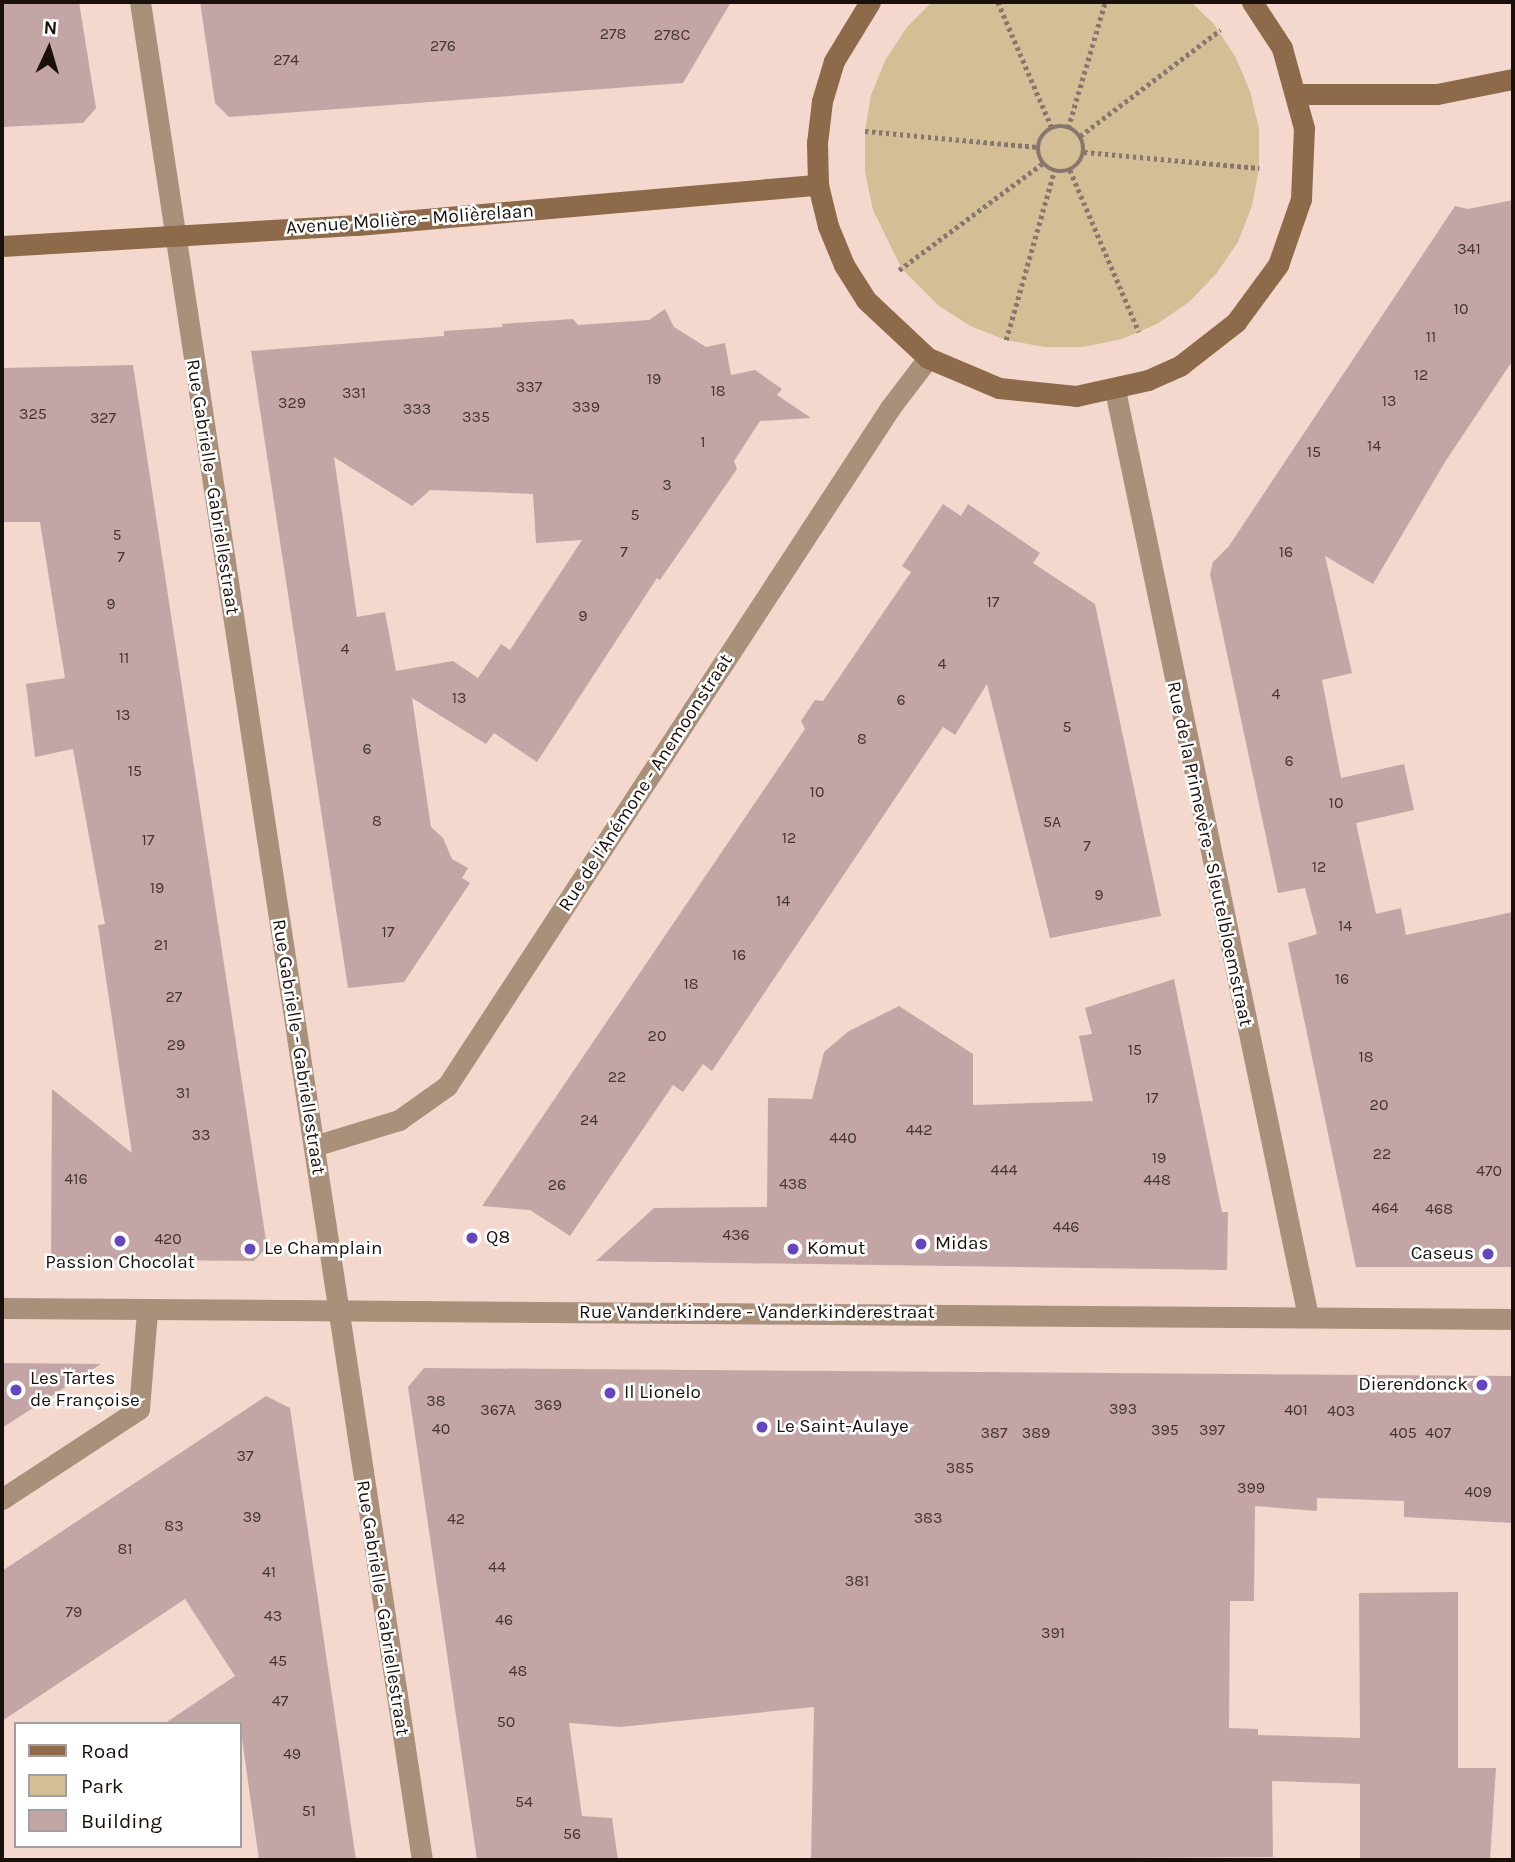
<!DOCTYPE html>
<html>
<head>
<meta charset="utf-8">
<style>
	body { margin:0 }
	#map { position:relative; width:1515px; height:1862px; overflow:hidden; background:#f4d8ce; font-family:Karla,sans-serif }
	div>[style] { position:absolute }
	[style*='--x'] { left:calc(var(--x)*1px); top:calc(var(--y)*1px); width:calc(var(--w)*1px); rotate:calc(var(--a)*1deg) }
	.green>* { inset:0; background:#d3be95 }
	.building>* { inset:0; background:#c3a5a5 }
	.path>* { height:4.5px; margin-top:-2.25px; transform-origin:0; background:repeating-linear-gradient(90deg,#89766f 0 3.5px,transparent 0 7px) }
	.path>.ring { margin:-2.25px; padding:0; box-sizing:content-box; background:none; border:4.5px solid #89766f; border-radius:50% }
	.street>* { height:21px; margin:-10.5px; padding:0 10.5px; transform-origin:10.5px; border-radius:10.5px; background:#a9907b }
	.secondary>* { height:21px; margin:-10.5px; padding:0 10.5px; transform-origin:10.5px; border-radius:10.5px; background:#8d6a4a }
	.dots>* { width:19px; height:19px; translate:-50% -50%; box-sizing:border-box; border:4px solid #fff; border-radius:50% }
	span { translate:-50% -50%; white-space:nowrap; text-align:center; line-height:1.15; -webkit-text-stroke:5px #fff; paint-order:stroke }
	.number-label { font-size:16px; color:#443532 }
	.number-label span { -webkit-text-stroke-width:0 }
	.street-label { font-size:19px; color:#19100c }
	.poi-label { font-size:19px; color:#19100c }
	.left { translate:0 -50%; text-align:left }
	.right { translate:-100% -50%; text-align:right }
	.frame { position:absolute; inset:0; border:4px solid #19100c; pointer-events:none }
	.legend { position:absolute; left:14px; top:1722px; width:228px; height:126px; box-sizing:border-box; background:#fff; border:2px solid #a39f9e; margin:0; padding:9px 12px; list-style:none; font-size:21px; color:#19100c }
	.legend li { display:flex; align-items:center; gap:14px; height:35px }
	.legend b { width:35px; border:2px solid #a39f9e }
	.north { position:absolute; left:14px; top:14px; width:70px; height:70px; -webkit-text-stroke:5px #fff; paint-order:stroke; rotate:4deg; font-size:19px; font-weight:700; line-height:28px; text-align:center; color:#19100c }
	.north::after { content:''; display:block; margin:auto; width:24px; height:32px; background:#19100c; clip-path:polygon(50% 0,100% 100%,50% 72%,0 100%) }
</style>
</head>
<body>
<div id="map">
	<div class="green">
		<div style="clip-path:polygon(932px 2px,1191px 2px,1213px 23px,1235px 56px,1250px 91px,1259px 129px,1259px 168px,1252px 206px,1238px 242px,1216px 274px,1189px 302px,1157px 324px,1122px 339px,1083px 347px,1044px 347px,1006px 340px,970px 326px,938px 305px,902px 269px,873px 210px,865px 172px,865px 131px,871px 95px,886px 59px,907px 27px)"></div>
	</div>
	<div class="building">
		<div style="clip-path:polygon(2px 2px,79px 2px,96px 108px,83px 123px,2px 127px)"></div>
		<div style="clip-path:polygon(200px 2px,731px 2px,683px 83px,229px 117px,215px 103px)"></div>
		<div style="clip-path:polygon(1513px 200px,1513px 360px,1445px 462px,1373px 584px,1325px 556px,1352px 673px,1322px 680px,1341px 778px,1404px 764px,1414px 810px,1356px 823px,1376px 914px,1401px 908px,1406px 935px,1513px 912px,1513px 1267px,1356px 1267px,1288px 943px,1317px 934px,1305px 888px,1278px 893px,1210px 574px,1213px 562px,1229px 546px,1455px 206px,1468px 209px)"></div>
		<div style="clip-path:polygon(evenodd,665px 309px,674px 327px,706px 347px,725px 343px,731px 375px,755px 370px,782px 389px,777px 395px,811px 418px,760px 421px,734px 461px,737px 469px,660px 580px,657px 578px,537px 762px,494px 733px,486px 744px,412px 698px,431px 827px,443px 838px,452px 859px,468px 868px,462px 878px,470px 883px,404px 982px,348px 988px,251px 351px,444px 336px,444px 331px,503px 327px,502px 324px,573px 319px,578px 325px,649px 320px,665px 309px,334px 457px,412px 506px,430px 490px,533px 494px,536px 543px,582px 540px,510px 650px,501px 644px,478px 678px,453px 661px,396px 671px,385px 612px,357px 617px,334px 457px)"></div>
		<div style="clip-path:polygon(133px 365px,267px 1247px,254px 1261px,51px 1259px,52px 1089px,132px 1153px,98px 925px,105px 924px,73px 749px,35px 757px,26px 684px,65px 678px,40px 522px,2px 522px,2px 368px)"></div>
		<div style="clip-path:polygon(943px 504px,961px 516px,968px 504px,1040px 553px,1033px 563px,1095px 604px,1161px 916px,1050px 938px,987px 684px,955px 735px,943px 727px,712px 1071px,703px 1064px,683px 1092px,673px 1085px,570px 1236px,530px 1210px,482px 1206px,805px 729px,801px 721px,815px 700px,823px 701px,911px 572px,902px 566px)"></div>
		<div style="clip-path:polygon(1174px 979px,1222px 1212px,1228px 1212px,1227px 1270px,596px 1261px,654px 1208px,767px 1207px,768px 1098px,812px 1099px,824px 1052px,849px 1031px,899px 1006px,973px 1054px,973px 1105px,1093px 1101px,1079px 1036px,1092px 1034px,1085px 1008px)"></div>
		<div style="clip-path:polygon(2px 1363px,101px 1364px,2px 1428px)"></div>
		<div style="clip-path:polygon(424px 1368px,1513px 1376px,1513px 1523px,1404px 1517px,1404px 1501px,1317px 1498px,1317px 1511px,1255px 1506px,1254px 1601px,1230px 1601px,1229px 1728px,1258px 1729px,1258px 1735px,1360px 1738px,1359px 1593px,1458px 1592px,1458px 1768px,1496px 1768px,1490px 1860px,1360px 1860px,1360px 1784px,1272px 1781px,1273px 1857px,811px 1860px,814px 1707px,620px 1727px,569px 1723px,582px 1816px,612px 1818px,618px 1860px,477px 1860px,408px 1387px)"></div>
		<div style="clip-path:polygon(266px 1396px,290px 1408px,356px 1860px,259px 1860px,240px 1724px,164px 1724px,235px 1676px,185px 1599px,2px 1721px,2px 1571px)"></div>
	</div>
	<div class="path">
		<div style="--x:998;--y:2;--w:137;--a:66.8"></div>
		<div class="ring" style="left:1038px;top:126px;width:41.5px;height:41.5px"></div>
		<div style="--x:1068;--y:128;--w:131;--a:-73.6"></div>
		<div style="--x:865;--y:131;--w:174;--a:5.3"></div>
		<div style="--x:1080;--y:136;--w:176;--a:-37.1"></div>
		<div style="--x:1084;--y:152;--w:176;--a:5.2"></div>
		<div style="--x:1070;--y:170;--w:176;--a:66.9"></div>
		<div style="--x:899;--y:270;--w:179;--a:-36.6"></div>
		<div style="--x:1006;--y:340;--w:176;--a:-74.1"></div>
	</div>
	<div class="street">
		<div style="--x:140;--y:2;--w:1879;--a:81.37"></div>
		<div style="--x:1115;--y:390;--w:946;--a:78.23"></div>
		<div style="--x:314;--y:1146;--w:89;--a:-17"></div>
		<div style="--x:399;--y:1120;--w:59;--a:-35.3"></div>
		<div style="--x:447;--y:1086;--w:810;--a:-56.84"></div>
		<div style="--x:890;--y:408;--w:63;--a:-52.8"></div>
		<div style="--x:2;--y:1308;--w:1511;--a:0.42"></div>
		<div style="--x:2;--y:1499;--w:164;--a:-33.3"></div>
		<div style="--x:139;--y:1409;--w:98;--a:-85.3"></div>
	</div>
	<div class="secondary">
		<div style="--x:870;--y:2;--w:69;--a:121.4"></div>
		<div style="--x:834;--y:61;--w:42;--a:106.7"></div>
		<div style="--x:822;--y:101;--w:42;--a:96.8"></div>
		<div style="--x:817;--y:143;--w:42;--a:88.6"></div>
		<div style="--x:818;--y:185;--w:42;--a:76.3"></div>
		<div style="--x:828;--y:226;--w:42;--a:67.7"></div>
		<div style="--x:844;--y:265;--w:41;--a:57.8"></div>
		<div style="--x:866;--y:300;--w:85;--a:43.1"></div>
		<div style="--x:928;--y:358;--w:77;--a:22.9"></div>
		<div style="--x:999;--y:388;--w:77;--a:5.9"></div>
		<div style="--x:1076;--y:396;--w:74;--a:-12.5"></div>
		<div style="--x:1148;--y:380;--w:36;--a:-24"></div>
		<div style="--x:1181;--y:365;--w:70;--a:-38"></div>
		<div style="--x:1236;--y:322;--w:71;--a:-53.6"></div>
		<div style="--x:1278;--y:265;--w:70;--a:-70.8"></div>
		<div style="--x:1301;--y:199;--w:71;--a:-87.6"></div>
		<div style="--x:1304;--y:128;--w:83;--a:-105.4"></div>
		<div style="--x:1282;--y:48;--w:55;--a:-123.1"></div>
		<div style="--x:1298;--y:94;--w:139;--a:0"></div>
		<div style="--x:1437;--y:94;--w:77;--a:-11.2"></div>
		<div style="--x:2;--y:246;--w:356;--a:-3.4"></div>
		<div style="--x:357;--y:225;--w:463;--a:-5"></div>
	</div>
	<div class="dots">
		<div style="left:472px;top:1238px;background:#6446be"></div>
		<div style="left:120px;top:1241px;background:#6446be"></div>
		<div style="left:921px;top:1244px;background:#6446be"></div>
		<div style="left:250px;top:1249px;background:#6446be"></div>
		<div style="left:793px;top:1249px;background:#6446be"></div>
		<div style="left:1488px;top:1254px;background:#6446be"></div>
		<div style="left:1482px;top:1385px;background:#6446be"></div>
		<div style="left:16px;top:1390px;background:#6446be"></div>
		<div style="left:610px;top:1393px;background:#6446be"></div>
		<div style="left:762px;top:1427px;background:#6446be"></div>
	</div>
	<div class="number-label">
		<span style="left:613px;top:34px">278</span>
		<span style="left:672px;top:35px">278C</span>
		<span style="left:443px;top:46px">276</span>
		<span style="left:286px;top:60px">274</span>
		<span style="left:1469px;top:249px">341</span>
		<span style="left:1461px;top:309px">10</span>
		<span style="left:1431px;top:337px">11</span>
		<span style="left:1421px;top:375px">12</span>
		<span style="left:654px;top:379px">19</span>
		<span style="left:529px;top:387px">337</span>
		<span style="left:718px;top:391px">18</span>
		<span style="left:354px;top:393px">331</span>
		<span style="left:1389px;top:401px">13</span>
		<span style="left:292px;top:403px">329</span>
		<span style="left:586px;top:407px">339</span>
		<span style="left:417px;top:409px">333</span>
		<span style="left:33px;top:414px">325</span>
		<span style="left:476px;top:417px">335</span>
		<span style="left:103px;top:418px">327</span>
		<span style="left:703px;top:442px">1</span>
		<span style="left:1374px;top:446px">14</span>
		<span style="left:1314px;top:452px">15</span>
		<span style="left:667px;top:485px">3</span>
		<span style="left:635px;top:515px">5</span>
		<span style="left:117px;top:535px">5</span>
		<span style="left:624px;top:552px">7</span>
		<span style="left:1286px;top:552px">16</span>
		<span style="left:121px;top:557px">7</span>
		<span style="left:993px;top:602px">17</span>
		<span style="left:111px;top:604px">9</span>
		<span style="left:583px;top:616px">9</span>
		<span style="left:345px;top:649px">4</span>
		<span style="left:124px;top:658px">11</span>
		<span style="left:942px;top:664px">4</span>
		<span style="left:1276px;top:694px">4</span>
		<span style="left:459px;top:698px">13</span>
		<span style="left:901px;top:700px">6</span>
		<span style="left:123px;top:715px">13</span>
		<span style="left:1067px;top:727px">5</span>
		<span style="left:862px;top:739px">8</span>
		<span style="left:367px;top:749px">6</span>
		<span style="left:1289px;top:761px">6</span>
		<span style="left:135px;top:771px">15</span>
		<span style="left:817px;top:792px">10</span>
		<span style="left:1336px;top:803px">10</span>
		<span style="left:377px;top:821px">8</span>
		<span style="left:1052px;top:822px">5A</span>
		<span style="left:789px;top:838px">12</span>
		<span style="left:148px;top:840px">17</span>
		<span style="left:1087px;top:846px">7</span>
		<span style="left:1319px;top:867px">12</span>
		<span style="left:157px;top:888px">19</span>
		<span style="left:1099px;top:895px">9</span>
		<span style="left:783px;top:901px">14</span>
		<span style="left:1345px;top:926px">14</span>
		<span style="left:388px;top:932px">17</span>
		<span style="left:161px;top:945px">21</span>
		<span style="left:739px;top:955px">16</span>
		<span style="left:1342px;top:979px">16</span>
		<span style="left:691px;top:984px">18</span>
		<span style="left:174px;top:997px">27</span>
		<span style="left:657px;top:1036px">20</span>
		<span style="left:176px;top:1045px">29</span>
		<span style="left:1135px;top:1050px">15</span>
		<span style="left:1366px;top:1057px">18</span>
		<span style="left:617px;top:1077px">22</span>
		<span style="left:183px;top:1093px">31</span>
		<span style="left:1152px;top:1098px">17</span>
		<span style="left:1379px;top:1105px">20</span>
		<span style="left:589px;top:1120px">24</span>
		<span style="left:919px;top:1130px">442</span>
		<span style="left:201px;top:1135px">33</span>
		<span style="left:843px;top:1138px">440</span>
		<span style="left:1382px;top:1154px">22</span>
		<span style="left:1159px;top:1158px">19</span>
		<span style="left:1004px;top:1170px">444</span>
		<span style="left:1489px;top:1171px">470</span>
		<span style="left:76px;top:1179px">416</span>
		<span style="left:1157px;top:1180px">448</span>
		<span style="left:793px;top:1184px">438</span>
		<span style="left:557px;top:1185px">26</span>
		<span style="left:1385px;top:1208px">464</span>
		<span style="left:1439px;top:1209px">468</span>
		<span style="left:1066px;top:1227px">446</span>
		<span style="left:736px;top:1235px">436</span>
		<span style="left:168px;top:1239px">420</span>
		<span style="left:436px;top:1401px">38</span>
		<span style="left:548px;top:1405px">369</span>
		<span style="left:1123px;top:1409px">393</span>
		<span style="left:498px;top:1410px">367A</span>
		<span style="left:1296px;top:1410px">401</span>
		<span style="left:1341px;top:1411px">403</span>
		<span style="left:441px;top:1429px">40</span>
		<span style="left:1165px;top:1430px">395</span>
		<span style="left:1212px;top:1430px">397</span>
		<span style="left:994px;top:1433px">387</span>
		<span style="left:1036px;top:1433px">389</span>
		<span style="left:1403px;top:1433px">405</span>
		<span style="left:1438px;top:1433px">407</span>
		<span style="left:245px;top:1456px">37</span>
		<span style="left:960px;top:1468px">385</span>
		<span style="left:1251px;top:1488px">399</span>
		<span style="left:1478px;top:1492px">409</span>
		<span style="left:252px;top:1517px">39</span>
		<span style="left:928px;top:1518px">383</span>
		<span style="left:456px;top:1519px">42</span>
		<span style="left:174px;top:1526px">83</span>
		<span style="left:125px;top:1549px">81</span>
		<span style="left:497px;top:1567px">44</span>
		<span style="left:269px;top:1572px">41</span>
		<span style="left:857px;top:1581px">381</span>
		<span style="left:74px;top:1612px">79</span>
		<span style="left:273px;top:1616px">43</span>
		<span style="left:504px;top:1620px">46</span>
		<span style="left:1053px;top:1633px">391</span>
		<span style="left:278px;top:1661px">45</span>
		<span style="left:518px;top:1671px">48</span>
		<span style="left:280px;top:1701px">47</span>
		<span style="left:506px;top:1722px">50</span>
		<span style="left:292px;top:1754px">49</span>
		<span style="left:524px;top:1802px">54</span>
		<span style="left:309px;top:1811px">51</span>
		<span style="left:572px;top:1834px">56</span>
	</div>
	<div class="street-label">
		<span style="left:410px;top:220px;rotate:-4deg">Avenue Molière - Molièrelaan</span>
		<span style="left:212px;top:487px;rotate:81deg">Rue Gabrielle - Gabriellestraat</span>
		<span style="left:646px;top:783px;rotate:-57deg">Rue de l'Anémone - Anemoonstraat</span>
		<span style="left:1209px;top:854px;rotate:78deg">Rue de la Primevère - Sleutelbloemstraat</span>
		<span style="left:298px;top:1047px;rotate:81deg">Rue Gabrielle - Gabriellestraat</span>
		<span style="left:757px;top:1313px">Rue Vanderkindere - Vanderkinderestraat</span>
		<span style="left:382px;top:1608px;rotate:81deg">Rue Gabrielle - Gabriellestraat</span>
	</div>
	<div class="poi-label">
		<span class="left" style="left:486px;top:1238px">Q8</span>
		<span class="left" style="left:935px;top:1244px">Midas</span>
		<span class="left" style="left:264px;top:1249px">Le Champlain</span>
		<span class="left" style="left:807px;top:1249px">Komut</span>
		<span class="right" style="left:1474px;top:1254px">Caseus</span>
		<span style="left:120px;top:1263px">Passion Chocolat</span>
		<span class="left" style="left:30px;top:1390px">Les Tartes<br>de Françoise</span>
		<span class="right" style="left:1468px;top:1385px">Dierendonck</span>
		<span class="left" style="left:624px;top:1393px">Il Lionelo</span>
		<span class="left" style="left:776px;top:1427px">Le Saint-Aulaye</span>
	</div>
	<div class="frame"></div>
	<ul class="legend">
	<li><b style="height:9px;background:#8d6a4a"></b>Road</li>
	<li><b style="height:19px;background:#d3be95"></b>Park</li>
	<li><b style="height:19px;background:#c3a5a5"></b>Building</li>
	</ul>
	<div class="north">N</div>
</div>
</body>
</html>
